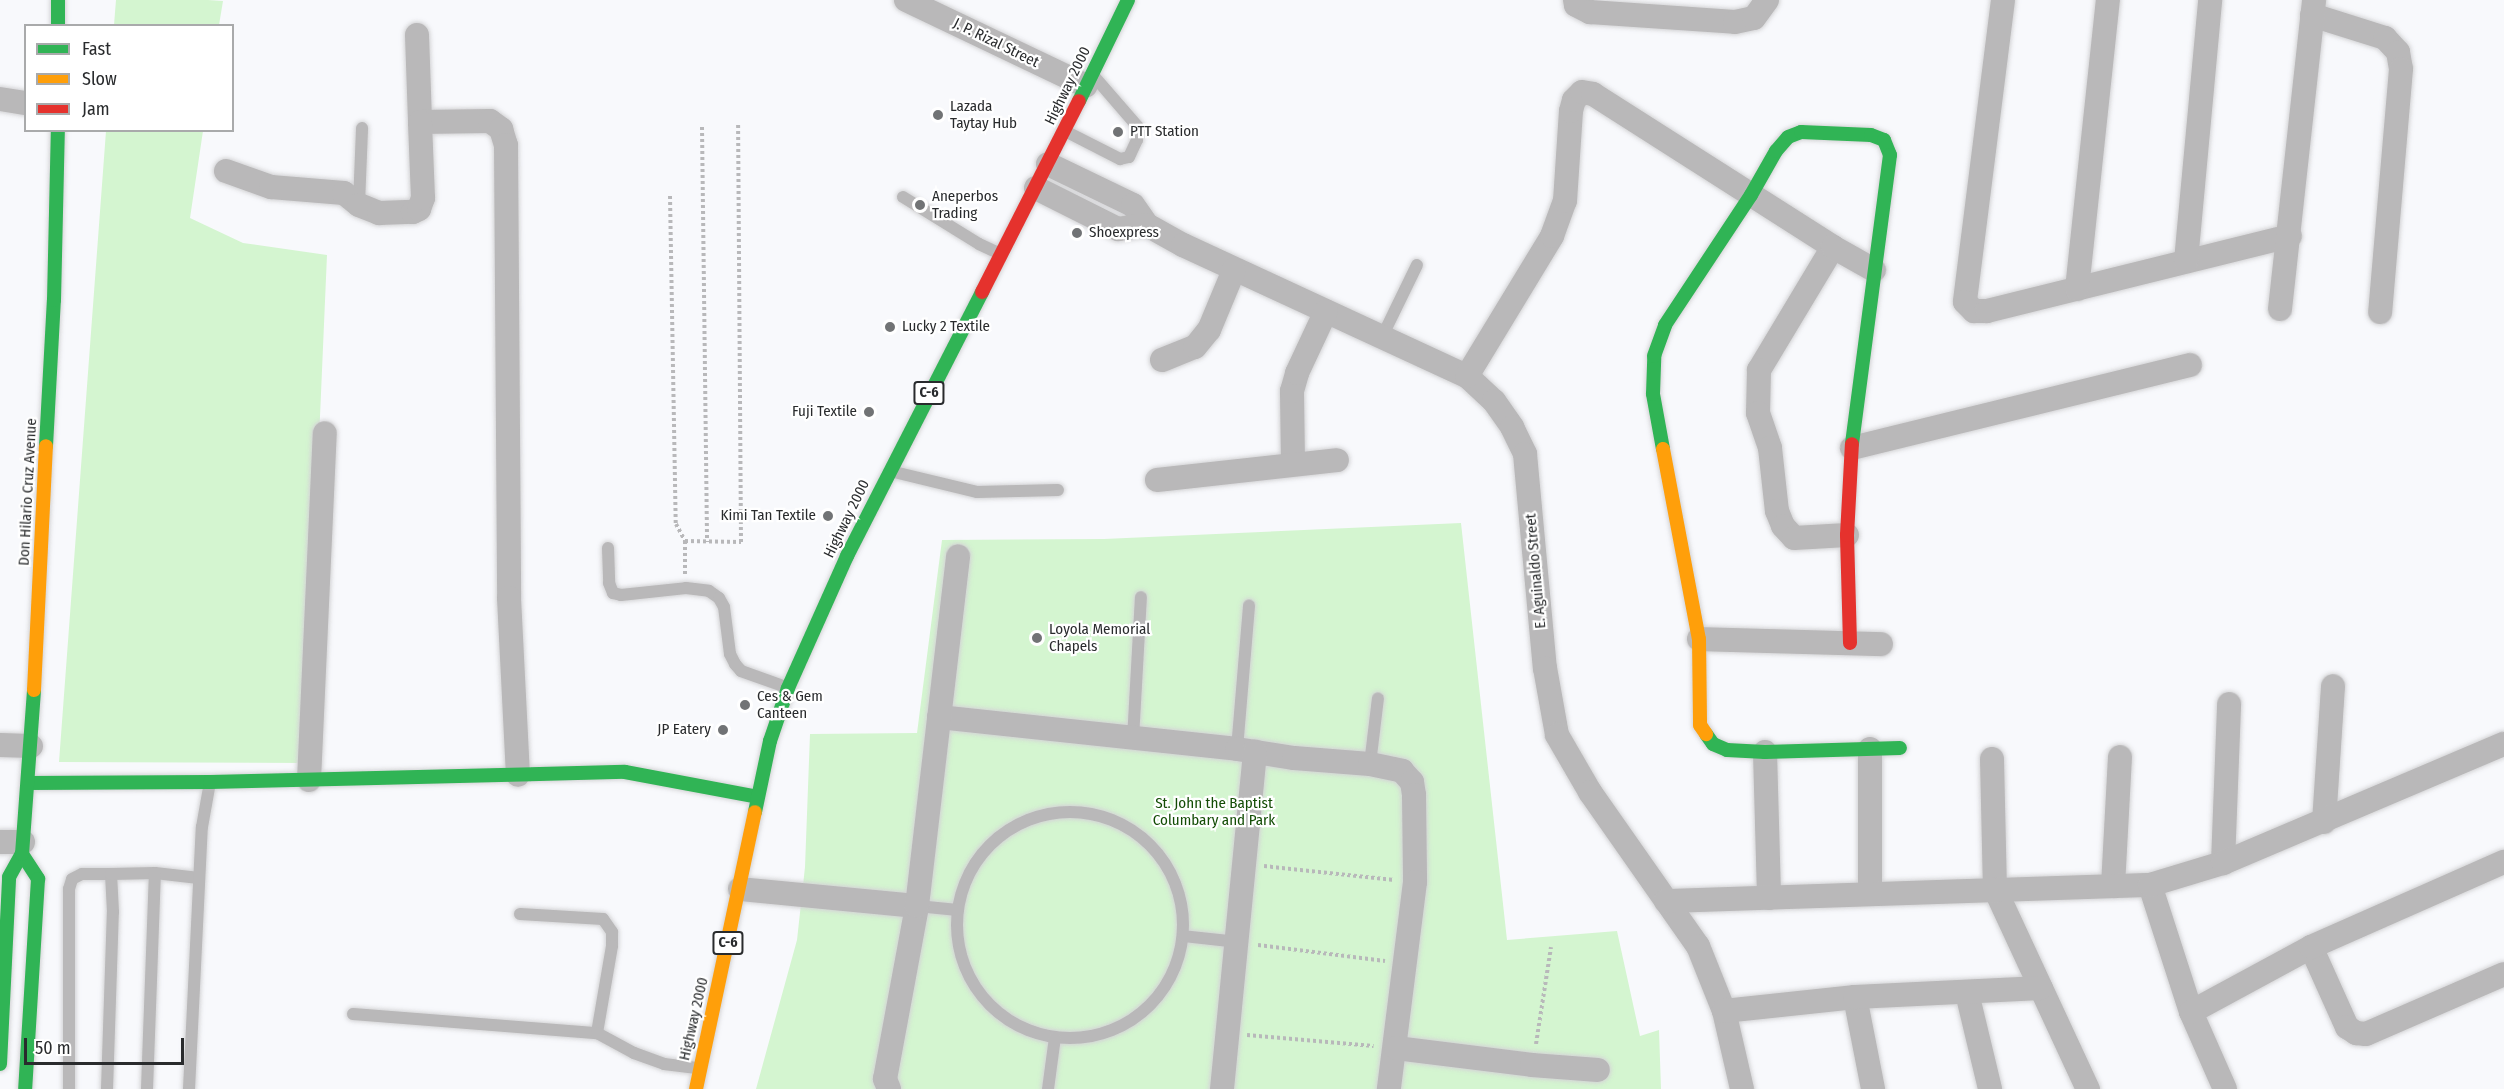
<!DOCTYPE html>
<html>
<head>
<meta charset="utf-8">
<style>
	body { margin:0 }
	#map { position:relative; width:2504px; height:1089px; overflow:hidden; background:#f8f9fc; font-family:"Fira Sans Condensed",sans-serif }
	div>[style] { position:absolute }
	[style*='--x'] { left:calc(var(--x)*1px); top:calc(var(--y)*1px); width:calc(var(--w)*1px); rotate:calc(var(--a)*1deg) }
	.green>* { inset:0; background:#d4f5d0 }
	.path>* { height:4px; margin-top:-2px; transform-origin:0; background:repeating-linear-gradient(90deg,#b8b8ba 0 3px,transparent 0 6px) }
	.roads { filter:drop-shadow(0 0 2px #d4d4d6) drop-shadow(0 0 2px #d4d4d6) }
	.lane>* { height:12px; margin:-6px; padding:0 6px; transform-origin:6px; border-radius:6px; background:#b9b8b9 }
	.lane>.ring { margin:-6px; padding:0; box-sizing:content-box; background:none; border:12px solid #b9b8b9; border-radius:50% }
	.street>* { height:24px; margin:-12px; padding:0 12px; transform-origin:12px; border-radius:12px; background:#b9b8b9 }
	.fast>* { height:14px; margin:-7px; padding:0 7px; transform-origin:7px; border-radius:7px; background:#30b455 }
	.slow>* { height:14px; margin:-7px; padding:0 7px; transform-origin:7px; border-radius:7px; background:#ff9f0a }
	.jam>* { height:14px; margin:-7px; padding:0 7px; transform-origin:7px; border-radius:7px; background:#e5322d }
	.dots>* { width:16px; height:16px; translate:-50% -50%; box-sizing:border-box; border:3px solid #fff; border-radius:50% }
	span { translate:-50% -50%; white-space:nowrap; text-align:center; line-height:1.15; -webkit-text-stroke:4.5px #fff; paint-order:stroke }
	.shield-label span { padding:2px 4px; background:#fff; border:2px solid; border-radius:4px; -webkit-text-stroke-width:0 }
	.shield-label { font-size:14px; color:#292b2d; font-weight:700 }
	.street-label { font-size:15px; color:#292b2d }
	.poi-label { font-size:15px; color:#292b2d }
	.left { translate:0 -50%; text-align:left }
	.right { translate:-100% -50%; text-align:right }
	.park-label { font-size:15px; color:#134d05 }
	.legend { position:absolute; left:24px; top:24px; width:210px; height:108px; box-sizing:border-box; background:#fff; border:2px solid #a9aaab; margin:0; padding:8px 10px; list-style:none; font-size:18px; color:#292b2d }
	.legend li { display:flex; align-items:center; gap:12px; height:30px }
	.legend b { width:30px; border:2px solid #a9aaab }
	.scale { position:absolute; left:24px; top:1038px; width:160px; height:27px; box-sizing:border-box; border:3px solid #292b2d; border-top:0; padding-left:8px; font-size:18px; line-height:21px; white-space:nowrap; color:#292b2d; -webkit-text-stroke:4px #fff; paint-order:stroke }
</style>
</head>
<body>
<div id="map">
	<div class="green">
		<div style="clip-path:polygon(116px 0,208px 0,223px 1px,219px 25px,114px 25px)"></div>
		<div style="clip-path:polygon(106px 131px,203px 131px,190px 218px,243px 243px,327px 255px,305px 763px,59px 762px)"></div>
		<div style="clip-path:polygon(1461px 523px,1507px 940px,1617px 931px,1640px 1036px,1659px 1030px,1661px 1089px,756px 1089px,797px 940px,805px 867px,810px 734px,917px 733px,942px 540px,1104px 539px)"></div>
	</div>
	<div class="path">
		<div style="--x:702;--y:127;--w:415;--a:89.3"></div>
		<div style="--x:670;--y:196;--w:328;--a:89"></div>
		<div style="--x:676;--y:524;--w:19;--a:62"></div>
		<div style="--x:685;--y:541;--w:33;--a:90"></div>
		<div style="--x:685;--y:541;--w:56;--a:1"></div>
		<div style="--x:741;--y:542;--w:420;--a:-90.4"></div>
		<div style="--x:1264;--y:866;--w:131;--a:6.1"></div>
		<div style="--x:1258;--y:945;--w:128;--a:7.2"></div>
		<div style="--x:1247;--y:1035;--w:127;--a:5"></div>
		<div style="--x:1536;--y:1044;--w:98;--a:-81.2"></div>
	</div>
	<div class="roads">
		<div class="lane">
			<div style="--x:1065;--y:131;--w:62;--a:27"></div>
			<div style="--x:1120;--y:159;--w:9;--a:-13"></div>
			<div style="--x:1129;--y:157;--w:19;--a:-65"></div>
			<div style="--x:1137;--y:140;--w:13;--a:-86"></div>
			<div style="--x:1138;--y:127;--w:69;--a:-130.9"></div>
			<div style="--x:903;--y:197;--w:89;--a:31.7"></div>
			<div style="--x:979;--y:244;--w:23;--a:25"></div>
			<div style="--x:359;--y:204;--w:76;--a:-87.7"></div>
			<div style="--x:1382;--y:337;--w:80;--a:-64.1"></div>
			<div style="--x:890;--y:471;--w:89;--a:13.6"></div>
			<div style="--x:977;--y:492;--w:81;--a:-1.4"></div>
			<div style="--x:608;--y:548;--w:35;--a:88"></div>
			<div style="--x:609;--y:583;--w:11;--a:68"></div>
			<div style="--x:613;--y:593;--w:8;--a:14"></div>
			<div style="--x:621;--y:595;--w:65;--a:-6.1"></div>
			<div style="--x:686;--y:588;--w:23;--a:7"></div>
			<div style="--x:709;--y:591;--w:12;--a:35"></div>
			<div style="--x:719;--y:598;--w:10;--a:61"></div>
			<div style="--x:724;--y:607;--w:47;--a:82.7"></div>
			<div style="--x:730;--y:654;--w:11;--a:63"></div>
			<div style="--x:735;--y:664;--w:9;--a:49"></div>
			<div style="--x:741;--y:671;--w:48;--a:19.6"></div>
			<div style="--x:1133;--y:739;--w:142;--a:-86.8"></div>
			<div style="--x:1237;--y:749;--w:144;--a:-85.2"></div>
			<div style="--x:1370;--y:764;--w:66;--a:-83.1"></div>
			<div class="ring" style="left:957px;top:812px;width:214px;height:214px"></div>
			<div style="--x:917;--y:906;--w:41;--a:5.6"></div>
			<div style="--x:520;--y:914;--w:83;--a:3.4"></div>
			<div style="--x:603;--y:919;--w:16;--a:55"></div>
			<div style="--x:612;--y:932;--w:14;--a:90"></div>
			<div style="--x:612;--y:946;--w:88;--a:99.8"></div>
			<div style="--x:1183;--y:936;--w:54;--a:6.3"></div>
			<div style="--x:353;--y:1014;--w:245;--a:4.5"></div>
			<div style="--x:597;--y:1033;--w:42;--a:28.4"></div>
			<div style="--x:634;--y:1053;--w:32;--a:20"></div>
			<div style="--x:664;--y:1064;--w:35;--a:7"></div>
			<div style="--x:69;--y:1089;--w:200;--a:-90"></div>
			<div style="--x:69;--y:889;--w:10;--a:-73"></div>
			<div style="--x:72;--y:879;--w:11;--a:-27"></div>
			<div style="--x:82;--y:874;--w:29;--a:0"></div>
			<div style="--x:107;--y:1089;--w:177;--a:-88.1"></div>
			<div style="--x:113;--y:912;--w:38;--a:-93"></div>
			<div style="--x:111;--y:874;--w:44;--a:-1.3"></div>
			<div style="--x:155;--y:873;--w:44;--a:6.5"></div>
			<div style="--x:147;--y:1089;--w:216;--a:-87.9"></div>
			<div style="--x:189;--y:1089;--w:262;--a:-87.2"></div>
			<div style="--x:202;--y:827;--w:46;--a:-79.9"></div>
			<div style="--x:1048;--y:1089;--w:52;--a:-82.3"></div>
		</div>
		<div class="street">
			<div style="--x:906;--y:0;--w:199;--a:25.5"></div>
			<div style="--x:1575;--y:0;--w:5;--a:79"></div>
			<div style="--x:1576;--y:5;--w:16;--a:27"></div>
			<div style="--x:1590;--y:12;--w:145;--a:3.9"></div>
			<div style="--x:1735;--y:22;--w:19;--a:-12"></div>
			<div style="--x:1754;--y:18;--w:22;--a:-54"></div>
			<div style="--x:2003;--y:0;--w:304;--a:97.2"></div>
			<div style="--x:1965;--y:302;--w:13;--a:45"></div>
			<div style="--x:1974;--y:311;--w:13;--a:0"></div>
			<div style="--x:1987;--y:311;--w:312;--a:-13.9"></div>
			<div style="--x:2312;--y:15;--w:77;--a:17.5"></div>
			<div style="--x:2385;--y:38;--w:19;--a:47"></div>
			<div style="--x:2398;--y:52;--w:17;--a:80"></div>
			<div style="--x:2401;--y:69;--w:244;--a:94.9"></div>
			<div style="--x:417;--y:35;--w:87;--a:88"></div>
			<div style="--x:420;--y:122;--w:70;--a:-0.8"></div>
			<div style="--x:490;--y:121;--w:14;--a:36"></div>
			<div style="--x:501;--y:129;--w:17;--a:73"></div>
			<div style="--x:506;--y:145;--w:453;--a:89.6"></div>
			<div style="--x:509;--y:598;--w:177;--a:87.1"></div>
			<div style="--x:0;--y:99;--w:26;--a:9"></div>
			<div style="--x:1048;--y:164;--w:94;--a:25.8"></div>
			<div style="--x:1133;--y:205;--w:24;--a:55"></div>
			<div style="--x:1147;--y:225;--w:41;--a:29.1"></div>
			<div style="--x:1183;--y:245;--w:313;--a:24.8"></div>
			<div style="--x:1467;--y:376;--w:37;--a:43"></div>
			<div style="--x:1494;--y:401;--w:32;--a:55"></div>
			<div style="--x:1512;--y:427;--w:30;--a:64"></div>
			<div style="--x:1525;--y:454;--w:215;--a:84.7"></div>
			<div style="--x:1545;--y:668;--w:68;--a:79.8"></div>
			<div style="--x:1557;--y:735;--w:66;--a:59.9"></div>
			<div style="--x:1590;--y:792;--w:188;--a:55"></div>
			<div style="--x:1698;--y:946;--w:70;--a:68.2"></div>
			<div style="--x:1724;--y:1011;--w:80;--a:77"></div>
			<div style="--x:226;--y:171;--w:48;--a:19.6"></div>
			<div style="--x:271;--y:187;--w:73;--a:4.7"></div>
			<div style="--x:344;--y:193;--w:19;--a:39"></div>
			<div style="--x:359;--y:205;--w:22;--a:22"></div>
			<div style="--x:379;--y:213;--w:34;--a:-2"></div>
			<div style="--x:413;--y:212;--w:7;--a:-27"></div>
			<div style="--x:419;--y:209;--w:12;--a:-70"></div>
			<div style="--x:423;--y:198;--w:76;--a:-92.3"></div>
			<div style="--x:1036;--y:188;--w:92;--a:26.6"></div>
			<div style="--x:1118;--y:229;--w:29;--a:-8"></div>
			<div style="--x:1833;--y:247;--w:144;--a:121"></div>
			<div style="--x:1759;--y:370;--w:43;--a:91.3"></div>
			<div style="--x:1758;--y:413;--w:37;--a:71"></div>
			<div style="--x:1770;--y:448;--w:63;--a:83.7"></div>
			<div style="--x:1777;--y:511;--w:16;--a:68"></div>
			<div style="--x:1783;--y:526;--w:16;--a:47"></div>
			<div style="--x:1794;--y:538;--w:53;--a:-3.2"></div>
			<div style="--x:2186;--y:261;--w:262;--a:-84.7"></div>
			<div style="--x:2077;--y:289;--w:291;--a:-83.9"></div>
			<div style="--x:2280;--y:309;--w:310;--a:-83.7"></div>
			<div style="--x:1162;--y:360;--w:35;--a:-22"></div>
			<div style="--x:1195;--y:347;--w:22;--a:-51"></div>
			<div style="--x:1209;--y:330;--w:65;--a:-67.4"></div>
			<div style="--x:1467;--y:376;--w:164;--a:-58.7"></div>
			<div style="--x:1552;--y:236;--w:37;--a:-70"></div>
			<div style="--x:1565;--y:201;--w:90;--a:-86.2"></div>
			<div style="--x:1571;--y:111;--w:11;--a:-75"></div>
			<div style="--x:1574;--y:100;--w:11;--a:-45"></div>
			<div style="--x:1582;--y:92;--w:11;--a:10"></div>
			<div style="--x:1593;--y:94;--w:285;--a:32.5"></div>
			<div style="--x:1833;--y:247;--w:47;--a:29.3"></div>
			<div style="--x:1852;--y:448;--w:348;--a:-13.8"></div>
			<div style="--x:1293;--y:464;--w:73;--a:-90.8"></div>
			<div style="--x:1292;--y:391;--w:19;--a:-74"></div>
			<div style="--x:1297;--y:373;--w:68;--a:-64.9"></div>
			<div style="--x:1157;--y:480;--w:181;--a:-6.3"></div>
			<div style="--x:1699;--y:639;--w:182;--a:1.6"></div>
			<div style="--x:939;--y:717;--w:300;--a:6.1"></div>
			<div style="--x:1237;--y:749;--w:58;--a:9"></div>
			<div style="--x:1294;--y:758;--w:76;--a:4.5"></div>
			<div style="--x:1370;--y:764;--w:33;--a:12"></div>
			<div style="--x:1402;--y:771;--w:15;--a:48"></div>
			<div style="--x:1412;--y:782;--w:13;--a:81"></div>
			<div style="--x:1414;--y:795;--w:87;--a:89.3"></div>
			<div style="--x:1415;--y:882;--w:209;--a:97.2"></div>
			<div style="--x:0;--y:745;--w:31;--a:2"></div>
			<div style="--x:1870;--y:749;--w:145;--a:90"></div>
			<div style="--x:1765;--y:752;--w:146;--a:88.4"></div>
			<div style="--x:1992;--y:759;--w:130;--a:88.7"></div>
			<div style="--x:1995;--y:889;--w:221;--a:65.1"></div>
			<div style="--x:309;--y:780;--w:347;--a:-87.4"></div>
			<div style="--x:2324;--y:822;--w:136;--a:-86.2"></div>
			<div style="--x:0;--y:842;--w:23;--a:0"></div>
			<div style="--x:2223;--y:863;--w:159;--a:-87.8"></div>
			<div style="--x:2150;--y:885;--w:133;--a:72.1"></div>
			<div style="--x:2191;--y:1012;--w:84;--a:66.2"></div>
			<div style="--x:2113;--y:886;--w:129;--a:-86.9"></div>
			<div style="--x:740;--y:889;--w:178;--a:5.5"></div>
			<div style="--x:1666;--y:901;--w:484;--a:-1.9"></div>
			<div style="--x:2150;--y:885;--w:76;--a:-16.8"></div>
			<div style="--x:2223;--y:863;--w:305;--a:-23"></div>
			<div style="--x:2311;--y:947;--w:88;--a:65.8"></div>
			<div style="--x:2347;--y:1027;--w:11;--a:34"></div>
			<div style="--x:2356;--y:1033;--w:10;--a:6"></div>
			<div style="--x:2366;--y:1034;--w:150;--a:-23.5"></div>
			<div style="--x:1967;--y:993;--w:99;--a:76.5"></div>
			<div style="--x:1855;--y:997;--w:94;--a:78.9"></div>
			<div style="--x:1724;--y:1011;--w:132;--a:-6.1"></div>
			<div style="--x:1855;--y:997;--w:186;--a:-2.8"></div>
			<div style="--x:2191;--y:1012;--w:136;--a:-28.4"></div>
			<div style="--x:2311;--y:947;--w:211;--a:-23.8"></div>
			<div style="--x:1396;--y:1048;--w:137;--a:7.1"></div>
			<div style="--x:1532;--y:1065;--w:66;--a:4.3"></div>
			<div style="--x:889;--y:1089;--w:11;--a:-112"></div>
			<div style="--x:885;--y:1079;--w:176;--a:-79.5"></div>
			<div style="--x:917;--y:906;--w:352;--a:-83.3"></div>
			<div style="--x:1222;--y:1089;--w:339;--a:-84.4"></div>
		</div>
		<div class="fast">
			<div style="--x:58;--y:0;--w:26;--a:90"></div>
			<div style="--x:1079;--y:101;--w:112;--a:-64.1"></div>
			<div style="--x:46;--y:446;--w:146;--a:-86.9"></div>
			<div style="--x:54;--y:300;--w:170;--a:-88.7"></div>
			<div style="--x:1663;--y:449;--w:56;--a:-100.3"></div>
			<div style="--x:1653;--y:394;--w:38;--a:-88"></div>
			<div style="--x:1654;--y:356;--w:33;--a:-70"></div>
			<div style="--x:1665;--y:325;--w:156;--a:-56.5"></div>
			<div style="--x:1751;--y:195;--w:51;--a:-60.4"></div>
			<div style="--x:1776;--y:151;--w:18;--a:-49"></div>
			<div style="--x:1788;--y:137;--w:14;--a:-21"></div>
			<div style="--x:1801;--y:132;--w:70;--a:2.5"></div>
			<div style="--x:1871;--y:135;--w:14;--a:21"></div>
			<div style="--x:1884;--y:140;--w:16;--a:68"></div>
			<div style="--x:1890;--y:155;--w:291;--a:97.5"></div>
			<div style="--x:1706;--y:734;--w:12;--a:55"></div>
			<div style="--x:1713;--y:744;--w:15;--a:23"></div>
			<div style="--x:1727;--y:750;--w:38;--a:3"></div>
			<div style="--x:1765;--y:752;--w:135;--a:-1.7"></div>
			<div style="--x:28;--y:783;--w:182;--a:-0.3"></div>
			<div style="--x:210;--y:782;--w:415;--a:-1.4"></div>
			<div style="--x:625;--y:772;--w:135;--a:10.6"></div>
			<div style="--x:755;--y:812;--w:73;--a:-78.1"></div>
			<div style="--x:770;--y:741;--w:56;--a:-71.2"></div>
			<div style="--x:788;--y:688;--w:145;--a:-65.9"></div>
			<div style="--x:847;--y:556;--w:297;--a:-62.9"></div>
			<div style="--x:22;--y:854;--w:30;--a:57"></div>
			<div style="--x:38;--y:879;--w:210;--a:93.5"></div>
			<div style="--x:0;--y:1064;--w:187;--a:-87.2"></div>
			<div style="--x:9;--y:877;--w:26;--a:-61"></div>
			<div style="--x:22;--y:854;--w:164;--a:-85.8"></div>
		</div>
		<div class="slow">
			<div style="--x:1663;--y:449;--w:193;--a:79.3"></div>
			<div style="--x:1699;--y:639;--w:86;--a:89.3"></div>
			<div style="--x:1700;--y:725;--w:11;--a:56"></div>
			<div style="--x:34;--y:690;--w:244;--a:-87.2"></div>
			<div style="--x:696;--y:1089;--w:283;--a:-78"></div>
		</div>
		<div class="jam">
			<div style="--x:982;--y:292;--w:214;--a:-63.1"></div>
			<div style="--x:1850;--y:643;--w:108;--a:-91.6"></div>
			<div style="--x:1847;--y:535;--w:91;--a:-86.9"></div>
		</div>
	</div>
	<div class="dots">
		<div style="left:938px;top:115px;background:#717375"></div>
		<div style="left:1118px;top:132px;background:#717375"></div>
		<div style="left:920px;top:205px;background:#717375"></div>
		<div style="left:1077px;top:233px;background:#717375"></div>
		<div style="left:890px;top:327px;background:#717375"></div>
		<div style="left:869px;top:412px;background:#717375"></div>
		<div style="left:828px;top:516px;background:#717375"></div>
		<div style="left:1037px;top:638px;background:#717375"></div>
		<div style="left:745px;top:705px;background:#717375"></div>
		<div style="left:723px;top:730px;background:#717375"></div>
	</div>
	<div class="shield-label">
		<span style="left:929px;top:393px">C-6</span>
		<span style="left:728px;top:943px">C-6</span>
	</div>
	<div class="street-label">
		<span style="left:996px;top:43px;rotate:26deg">J. P. Rizal Street</span>
		<span style="left:1068px;top:86px;rotate:-64deg">Highway 2000</span>
		<span style="left:28px;top:492px;rotate:-87deg">Don Hilario Cruz Avenue</span>
		<span style="left:847px;top:519px;rotate:-64deg">Highway 2000</span>
		<span style="left:1536px;top:571px;rotate:-95deg">E. Aguinaldo Street</span>
		<span style="left:694px;top:1019px;rotate:-77deg">Highway 2000</span>
	</div>
	<div class="poi-label">
		<span class="left" style="left:950px;top:115px">Lazada<br>Taytay Hub</span>
		<span class="left" style="left:1130px;top:132px">PTT Station</span>
		<span class="left" style="left:932px;top:205px">Aneperbos<br>Trading</span>
		<span class="left" style="left:1089px;top:233px">Shoexpress</span>
		<span class="left" style="left:902px;top:327px">Lucky 2 Textile</span>
		<span class="right" style="left:857px;top:412px">Fuji Textile</span>
		<span class="right" style="left:816px;top:516px">Kimi Tan Textile</span>
		<span class="left" style="left:1049px;top:638px">Loyola Memorial<br>Chapels</span>
		<span class="left" style="left:757px;top:705px">Ces &amp; Gem<br>Canteen</span>
		<span class="right" style="left:711px;top:730px">JP Eatery</span>
	</div>
	<div class="park-label">
		<span style="left:1214px;top:812px">St. John the Baptist<br>Columbary and Park</span>
	</div>
	<ul class="legend">
	<li><b style="height:8px;background:#30b455"></b>Fast</li>
	<li><b style="height:8px;background:#ff9f0a"></b>Slow</li>
	<li><b style="height:8px;background:#e5322d"></b>Jam</li>
	</ul>
	<div class="scale">50 m</div>
</div>
</body>
</html>
